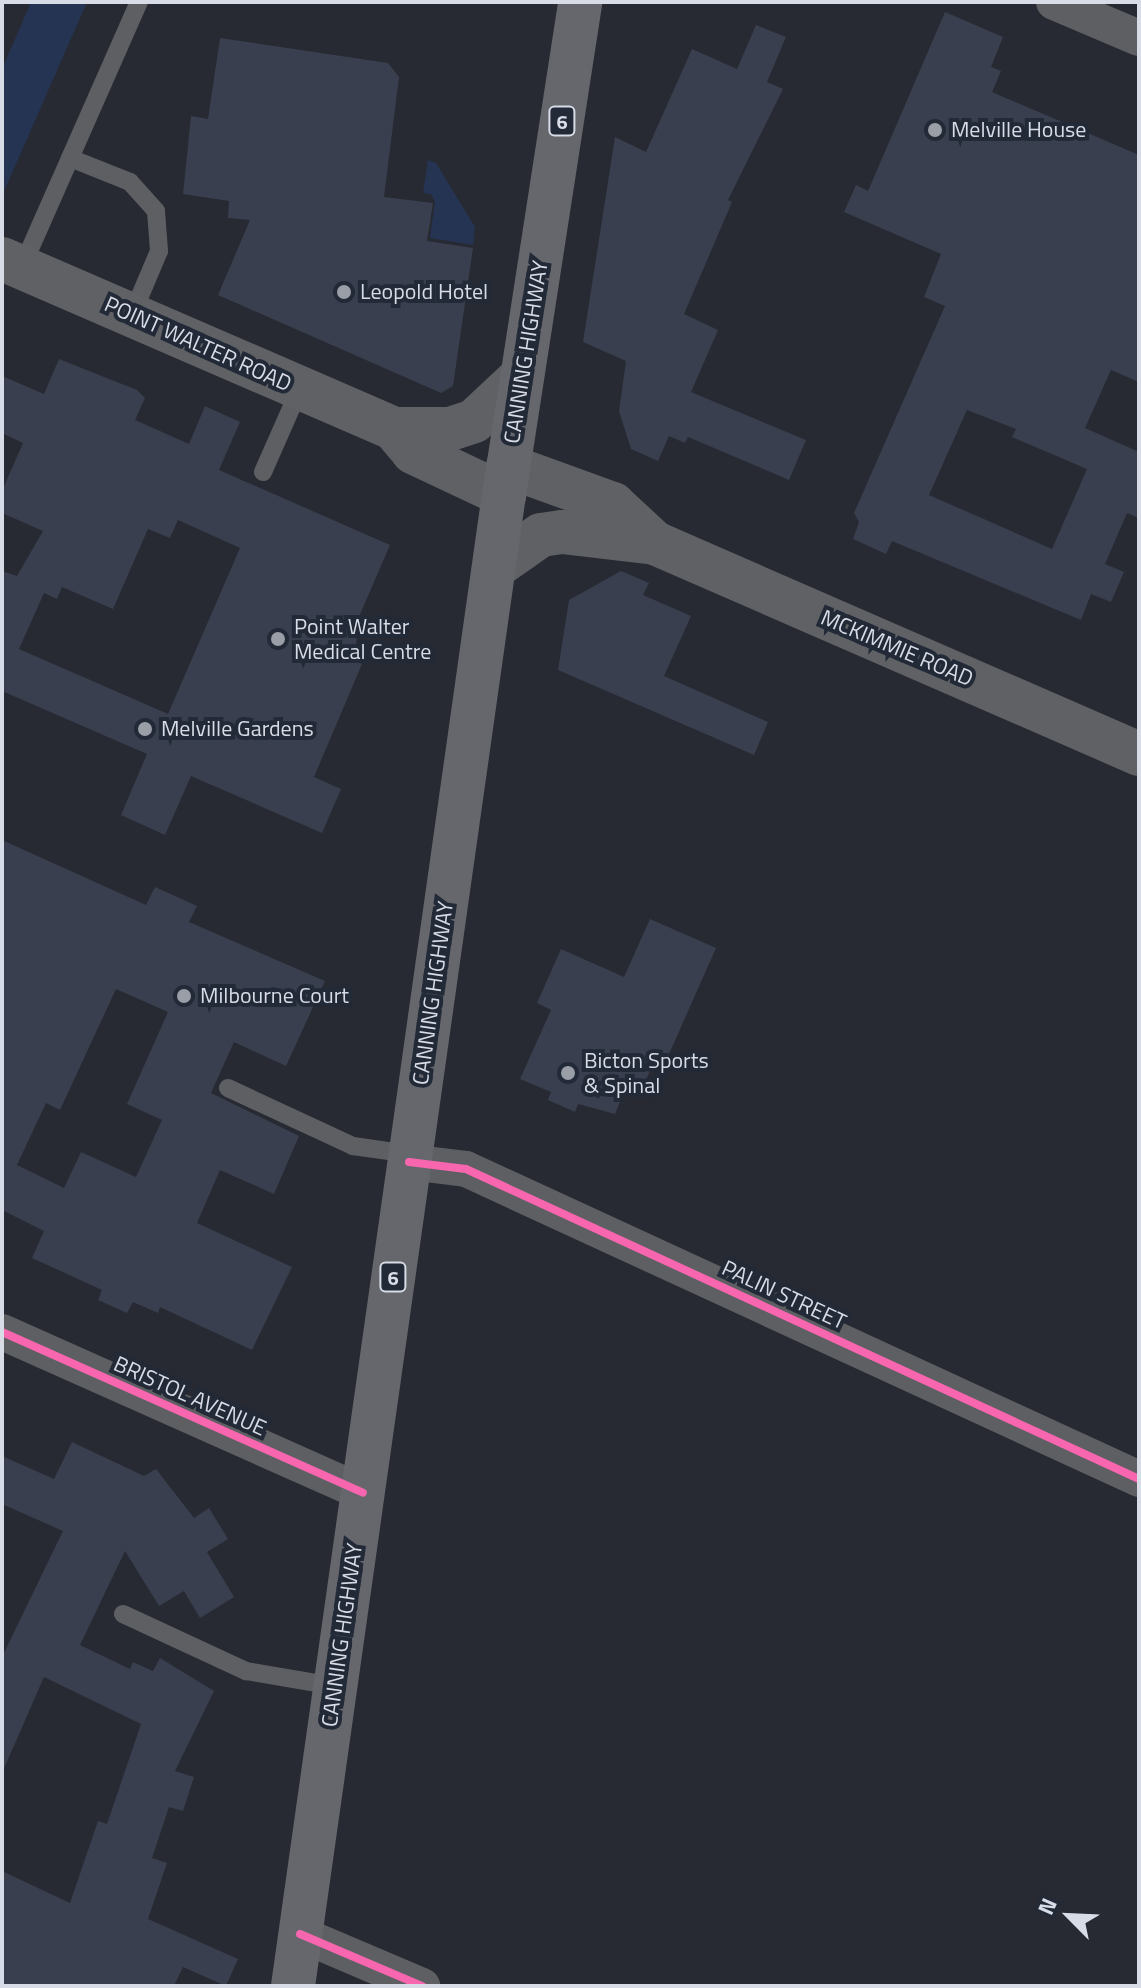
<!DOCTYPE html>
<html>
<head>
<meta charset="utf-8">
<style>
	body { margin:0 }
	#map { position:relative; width:1141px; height:1988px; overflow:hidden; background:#272a32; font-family:"Titillium Web",sans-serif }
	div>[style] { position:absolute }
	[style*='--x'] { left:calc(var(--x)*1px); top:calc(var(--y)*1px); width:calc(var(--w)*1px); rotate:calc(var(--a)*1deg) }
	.green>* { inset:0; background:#253453 }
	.building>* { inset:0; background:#393f4e }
	.service>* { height:18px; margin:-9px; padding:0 9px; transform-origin:9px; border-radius:9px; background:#5d5f62 }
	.minor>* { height:36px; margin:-18px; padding:0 18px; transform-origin:18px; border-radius:18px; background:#5d5f62 }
	.secondary>* { height:44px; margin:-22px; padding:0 22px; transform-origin:22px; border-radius:22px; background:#5f6165 }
	.trunk>* { height:44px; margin:-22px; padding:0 22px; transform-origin:22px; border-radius:22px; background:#65676c }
	.cycleway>* { height:8px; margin:-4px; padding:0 4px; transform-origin:4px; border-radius:4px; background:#f766af }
	.dots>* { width:22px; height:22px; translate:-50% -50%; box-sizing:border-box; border:4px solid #222937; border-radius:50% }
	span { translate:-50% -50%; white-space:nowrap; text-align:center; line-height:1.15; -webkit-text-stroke:8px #222937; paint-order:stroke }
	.shield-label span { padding:2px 6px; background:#222937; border:2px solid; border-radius:6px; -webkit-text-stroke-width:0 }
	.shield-label { font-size:20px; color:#d8dce6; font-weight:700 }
	.poi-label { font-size:22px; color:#d8dce6 }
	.left { translate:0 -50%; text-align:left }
	.street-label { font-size:22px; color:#d8dce6 }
	.frame { position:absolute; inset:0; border:4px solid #d8dce6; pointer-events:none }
	.north { position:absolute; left:1029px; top:1876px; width:80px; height:80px; -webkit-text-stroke:6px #222937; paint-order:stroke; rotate:294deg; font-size:22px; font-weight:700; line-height:32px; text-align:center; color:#d8dce6 }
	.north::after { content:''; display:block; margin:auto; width:28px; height:36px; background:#d8dce6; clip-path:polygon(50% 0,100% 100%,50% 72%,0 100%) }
</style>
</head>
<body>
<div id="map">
	<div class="green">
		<div style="clip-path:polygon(31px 2px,87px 2px,2px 196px,2px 69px)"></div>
		<div style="clip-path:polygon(428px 160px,436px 163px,475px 227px,473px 245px,430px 238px,435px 202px,431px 194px,423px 193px)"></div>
	</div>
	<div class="building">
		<div style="clip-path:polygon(evenodd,945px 12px,1003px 37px,991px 67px,1001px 71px,992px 92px,1139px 155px,1139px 382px,1111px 370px,1085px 428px,1139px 452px,1139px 518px,1127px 513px,1105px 564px,1124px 572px,1111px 602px,1091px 594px,1081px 620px,892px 541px,886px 554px,853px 539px,859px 522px,854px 513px,945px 306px,924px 297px,941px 254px,844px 212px,856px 185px,868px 191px,945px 12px,967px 410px,1016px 429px,1012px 437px,1087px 469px,1052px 549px,929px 495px,967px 410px)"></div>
		<div style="clip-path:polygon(756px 25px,786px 37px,767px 82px,783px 89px,728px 200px,732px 202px,684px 314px,718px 330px,691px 392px,806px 440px,789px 480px,688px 437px,685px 443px,669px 436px,658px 461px,631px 449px,619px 411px,626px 361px,583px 342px,615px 137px,646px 152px,692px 49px,737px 69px)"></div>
		<div style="clip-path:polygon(220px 38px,388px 63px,399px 77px,384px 197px,433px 203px,427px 241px,473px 248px,453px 386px,441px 393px,218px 295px,250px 220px,228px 218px,229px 201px,183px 194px,191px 116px,208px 119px)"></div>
		<div style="clip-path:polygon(evenodd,59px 359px,137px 390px,145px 398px,135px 420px,189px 444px,205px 406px,240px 422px,219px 470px,390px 545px,358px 619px,355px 660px,362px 664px,314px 777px,341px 789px,322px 833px,191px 776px,165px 835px,121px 815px,147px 754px,2px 691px,2px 571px,17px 576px,43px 531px,2px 513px,2px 491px,23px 443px,2px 433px,2px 376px,44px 394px,59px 359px,178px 520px,240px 548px,168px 714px,19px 649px,44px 593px,57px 599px,62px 587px,113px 609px,148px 529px,170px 538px,178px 520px)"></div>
		<div style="clip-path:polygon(621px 571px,649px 583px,643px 595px,691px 616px,664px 676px,768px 722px,754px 755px,558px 670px,569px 600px)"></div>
		<div style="clip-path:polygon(evenodd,2px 840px,146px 905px,155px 887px,197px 906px,189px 922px,325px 981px,286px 1066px,234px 1042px,211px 1093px,299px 1136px,274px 1194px,220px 1170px,197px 1223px,292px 1267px,252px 1350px,160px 1307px,158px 1313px,133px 1302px,127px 1313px,98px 1300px,102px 1290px,32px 1258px,44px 1231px,2px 1210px,2px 840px,116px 989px,168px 1012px,127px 1104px,162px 1120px,136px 1177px,81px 1152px,64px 1188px,17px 1165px,46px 1103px,60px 1110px,116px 989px)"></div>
		<div style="clip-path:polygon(650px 919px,716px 948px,666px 1061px,656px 1057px,642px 1089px,628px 1083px,615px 1114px,578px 1104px,575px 1112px,548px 1100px,551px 1092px,520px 1079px,551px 1010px,537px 1003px,561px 949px,624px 977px)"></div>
		<div style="clip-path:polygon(72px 1442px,144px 1476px,156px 1469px,194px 1518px,209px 1508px,228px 1539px,207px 1552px,234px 1597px,200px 1618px,184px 1591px,159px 1606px,125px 1551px,80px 1645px,130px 1669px,133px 1662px,153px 1671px,160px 1658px,214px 1691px,175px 1771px,194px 1777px,183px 1811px,169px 1807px,152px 1858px,167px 1863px,148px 1919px,238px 1959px,226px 1986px,183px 1967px,174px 1986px,2px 1986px,2px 1871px,70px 1903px,98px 1821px,107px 1824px,141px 1724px,44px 1677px,2px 1773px,2px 1657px,63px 1531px,2px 1504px,2px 1456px,54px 1479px)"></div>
	</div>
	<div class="service">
		<div style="--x:70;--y:158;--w:65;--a:21.8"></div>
		<div style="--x:130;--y:182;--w:39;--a:48"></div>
		<div style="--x:156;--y:211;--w:40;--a:85.7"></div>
		<div style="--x:159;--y:251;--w:69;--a:112.9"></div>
		<div style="--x:22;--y:267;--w:290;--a:-66.2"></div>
		<div style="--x:263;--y:472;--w:92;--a:-66.2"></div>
		<div style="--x:228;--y:1088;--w:138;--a:24.9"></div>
		<div style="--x:353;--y:1146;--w:58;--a:8"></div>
		<div style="--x:123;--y:1614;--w:136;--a:24.9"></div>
		<div style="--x:246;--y:1671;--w:90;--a:9.6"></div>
	</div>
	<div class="minor">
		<div style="--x:1054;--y:2;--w:92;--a:23"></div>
		<div style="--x:409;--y:1162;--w:57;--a:7"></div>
		<div style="--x:466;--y:1169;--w:741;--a:24.73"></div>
		<div style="--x:2;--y:1332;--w:395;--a:24"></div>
		<div style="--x:300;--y:1934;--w:133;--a:23.1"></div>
	</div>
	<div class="secondary">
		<div style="--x:2;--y:259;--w:427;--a:23.4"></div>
		<div style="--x:394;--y:429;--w:30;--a:50"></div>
		<div style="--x:413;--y:452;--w:101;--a:25.3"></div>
		<div style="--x:394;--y:429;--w:56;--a:0"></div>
		<div style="--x:450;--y:429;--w:25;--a:-18"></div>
		<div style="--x:474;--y:421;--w:64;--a:-43.1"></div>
		<div style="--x:508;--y:466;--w:112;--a:19.9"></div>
		<div style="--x:613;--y:504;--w:57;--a:42.9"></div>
		<div style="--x:494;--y:568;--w:57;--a:-35.1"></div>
		<div style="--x:541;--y:535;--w:21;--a:-8"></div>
		<div style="--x:562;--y:532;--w:94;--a:6.7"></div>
		<div style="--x:655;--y:543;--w:528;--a:23.55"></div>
	</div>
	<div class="trunk">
		<div style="--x:293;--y:1986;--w:1506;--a:-81.95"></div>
		<div style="--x:504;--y:495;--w:499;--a:-81.2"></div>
	</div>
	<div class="cycleway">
		<div style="--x:409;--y:1162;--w:57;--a:7"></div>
		<div style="--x:466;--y:1169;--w:741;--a:24.73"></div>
		<div style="--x:2;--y:1332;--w:395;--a:24"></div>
		<div style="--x:300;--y:1934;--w:133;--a:23.1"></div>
	</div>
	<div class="dots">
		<div style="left:935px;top:130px;background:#9a9ea7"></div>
		<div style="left:344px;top:292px;background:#9a9ea7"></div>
		<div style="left:278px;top:639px;background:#9a9ea7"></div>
		<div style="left:145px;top:729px;background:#9a9ea7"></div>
		<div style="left:184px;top:996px;background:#9a9ea7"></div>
		<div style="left:568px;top:1073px;background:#9a9ea7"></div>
	</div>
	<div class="shield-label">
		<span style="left:562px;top:121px">6</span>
		<span style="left:393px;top:1277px">6</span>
	</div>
	<div class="poi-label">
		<span class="left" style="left:951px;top:130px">Melville House</span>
		<span class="left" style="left:360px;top:292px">Leopold Hotel</span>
		<span class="left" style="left:294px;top:639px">Point Walter<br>Medical Centre</span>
		<span class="left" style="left:161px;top:729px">Melville Gardens</span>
		<span class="left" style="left:200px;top:996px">Milbourne Court</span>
		<span class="left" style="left:584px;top:1073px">Bicton Sports<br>&amp; Spinal</span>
	</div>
	<div class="street-label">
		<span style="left:198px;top:344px;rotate:24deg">POINT WALTER ROAD</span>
		<span style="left:526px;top:352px;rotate:-81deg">CANNING HIGHWAY</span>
		<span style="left:897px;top:648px;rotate:23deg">MCKIMMIE ROAD</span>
		<span style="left:433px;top:993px;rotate:-82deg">CANNING HIGHWAY</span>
		<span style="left:784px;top:1295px;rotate:25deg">PALIN STREET</span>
		<span style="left:190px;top:1396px;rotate:24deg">BRISTOL AVENUE</span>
		<span style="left:342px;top:1635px;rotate:-82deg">CANNING HIGHWAY</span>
	</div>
	<div class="frame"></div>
	<div class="north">N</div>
</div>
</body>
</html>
